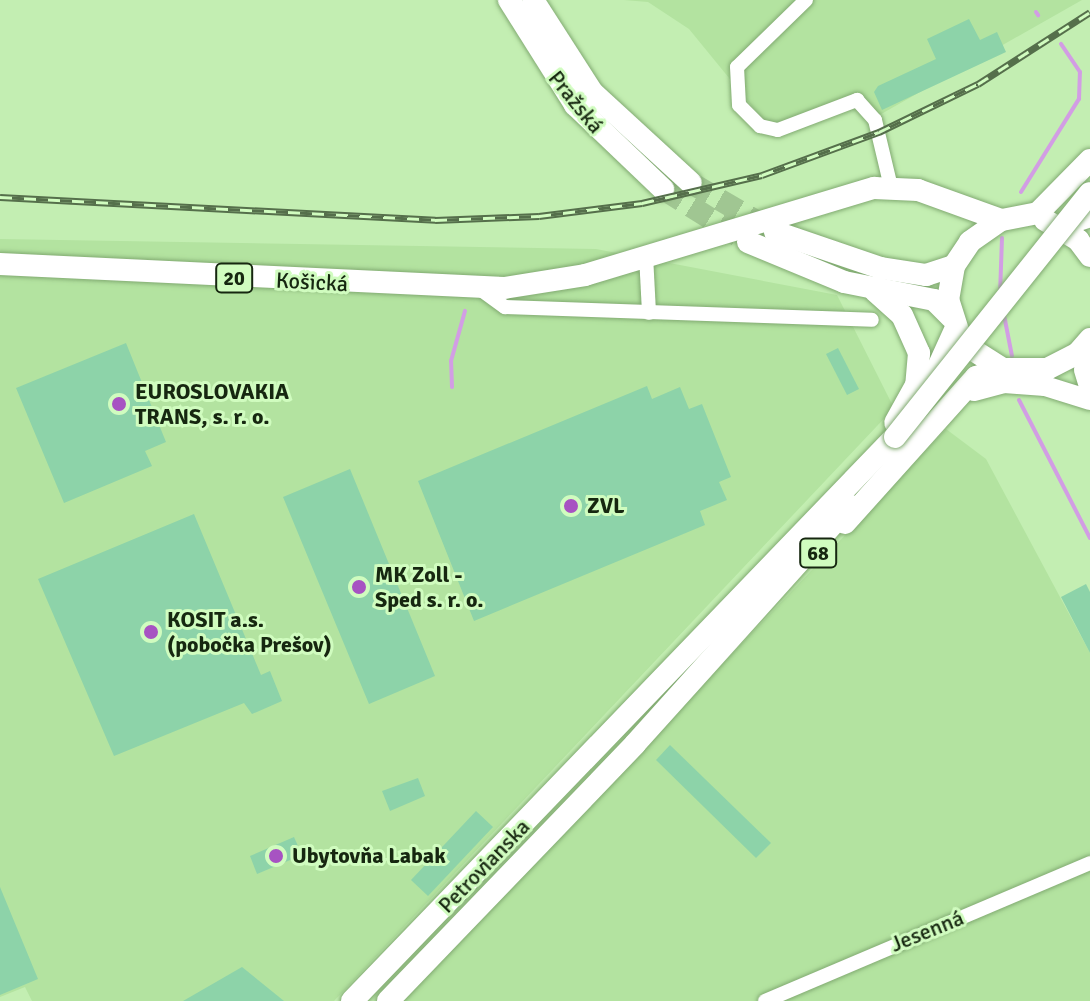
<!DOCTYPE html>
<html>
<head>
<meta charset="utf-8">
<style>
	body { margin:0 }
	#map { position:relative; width:1090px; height:1001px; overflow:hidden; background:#c3eeb2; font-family:Signika,sans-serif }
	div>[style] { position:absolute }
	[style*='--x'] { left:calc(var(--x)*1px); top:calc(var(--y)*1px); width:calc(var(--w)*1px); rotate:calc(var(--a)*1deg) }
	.built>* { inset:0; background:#b3e3a0 }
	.stream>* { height:4px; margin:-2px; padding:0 2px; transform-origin:2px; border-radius:2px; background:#d29de4 }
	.building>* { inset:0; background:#8dd3a9 }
	.primary-tunnel>* { height:22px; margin-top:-11px; transform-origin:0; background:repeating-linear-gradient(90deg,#a0c692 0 22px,transparent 0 33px) }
	.roads { filter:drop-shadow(0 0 2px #81aa71) drop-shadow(0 0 2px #81aa71) }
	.street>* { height:14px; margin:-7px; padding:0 7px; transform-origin:7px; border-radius:7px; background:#fff }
	.secondary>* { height:20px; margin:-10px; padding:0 10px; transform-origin:10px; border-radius:10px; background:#fff }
	.primary>* { height:22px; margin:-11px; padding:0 11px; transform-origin:11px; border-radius:11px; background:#fff }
	.rail>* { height:7px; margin-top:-3.5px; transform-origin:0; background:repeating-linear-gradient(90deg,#d0fcbf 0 12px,#556f4b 0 24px); box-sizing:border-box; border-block:2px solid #556f4b }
	.bridges { filter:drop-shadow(0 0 2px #81aa71) drop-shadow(0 0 2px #81aa71) }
	.primary-bridge>* { height:22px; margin:-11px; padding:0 11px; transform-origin:11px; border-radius:11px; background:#fff }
	.dots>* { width:22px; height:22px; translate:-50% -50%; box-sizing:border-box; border:4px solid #d0fcbf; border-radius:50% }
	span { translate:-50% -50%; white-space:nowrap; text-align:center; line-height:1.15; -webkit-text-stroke:6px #d0fcbf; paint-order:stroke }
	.shield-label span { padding:2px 6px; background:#d0fcbf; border:2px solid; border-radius:6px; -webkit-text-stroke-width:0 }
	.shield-label { font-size:20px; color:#162710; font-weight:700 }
	.street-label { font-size:22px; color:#162710 }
	.poi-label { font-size:22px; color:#162710; font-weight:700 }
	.left { translate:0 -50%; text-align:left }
</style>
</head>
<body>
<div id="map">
	<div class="built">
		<div style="clip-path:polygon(624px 0,1082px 0,876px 117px,862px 99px,774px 133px,689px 29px,648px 2px)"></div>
		<div style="clip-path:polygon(0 239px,596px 249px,837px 295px,894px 408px,334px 1001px,32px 1001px,25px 987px,0 997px)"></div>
		<div style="clip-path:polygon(946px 429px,986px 459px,1090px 653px,1090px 1001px,402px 1001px)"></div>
	</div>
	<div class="stream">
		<div style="--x:1036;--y:12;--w:4;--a:56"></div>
		<div style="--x:1021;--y:192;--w:110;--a:-58.1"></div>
		<div style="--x:1079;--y:99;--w:27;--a:-88"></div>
		<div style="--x:1080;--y:72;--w:34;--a:-124"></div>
		<div style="--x:1000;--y:295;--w:57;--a:-88"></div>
		<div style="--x:1004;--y:315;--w:42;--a:79"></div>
		<div style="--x:452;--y:387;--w:26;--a:-92"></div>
		<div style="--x:451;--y:361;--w:52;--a:-74.4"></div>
		<div style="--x:1019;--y:400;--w:155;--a:62.8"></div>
	</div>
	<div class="building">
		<div style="clip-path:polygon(969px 19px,980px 40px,997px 32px,1006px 52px,882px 110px,874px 92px,878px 86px,936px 59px,927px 39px)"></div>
		<div style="clip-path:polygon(126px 343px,166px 442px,145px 451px,152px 466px,64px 503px,16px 388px)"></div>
		<div style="clip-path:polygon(838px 348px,859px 389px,847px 395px,826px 354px)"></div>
		<div style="clip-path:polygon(647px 386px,652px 399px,680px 387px,689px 409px,702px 404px,731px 477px,719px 482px,727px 500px,700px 511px,705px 525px,474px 621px,418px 481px)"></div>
		<div style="clip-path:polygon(350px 469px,435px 676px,369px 704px,283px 497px)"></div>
		<div style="clip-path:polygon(194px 514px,261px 675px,270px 671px,282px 701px,252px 714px,244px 703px,114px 756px,38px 579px)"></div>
		<div style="clip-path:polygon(1086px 584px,1090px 592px,1090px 653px,1061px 597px)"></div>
		<div style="clip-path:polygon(670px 745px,771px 843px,756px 858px,656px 760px)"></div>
		<div style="clip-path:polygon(418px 778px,425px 796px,390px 811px,382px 791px)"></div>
		<div style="clip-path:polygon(476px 811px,493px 827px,428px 896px,411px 880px)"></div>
		<div style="clip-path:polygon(294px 837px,302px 855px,257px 874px,250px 856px)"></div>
		<div style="clip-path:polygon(0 887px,38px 979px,0 995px)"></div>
		<div style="clip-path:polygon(242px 967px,284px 1001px,183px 1001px)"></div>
	</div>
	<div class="primary-tunnel">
		<div style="--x:691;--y:183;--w:91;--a:30.2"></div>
		<div style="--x:663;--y:189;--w:94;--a:32"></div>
	</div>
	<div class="roads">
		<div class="street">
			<div style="--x:806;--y:0;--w:96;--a:135.8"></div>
			<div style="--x:737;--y:67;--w:38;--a:87"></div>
			<div style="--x:739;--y:105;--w:30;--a:45"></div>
			<div style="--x:760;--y:126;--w:18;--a:13"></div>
			<div style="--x:778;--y:130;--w:85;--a:-20.8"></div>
			<div style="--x:857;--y:100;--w:27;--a:48"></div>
			<div style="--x:875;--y:120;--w:69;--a:76.6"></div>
			<div style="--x:646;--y:255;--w:58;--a:87"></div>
			<div style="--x:480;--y:289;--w:31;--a:36"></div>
			<div style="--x:505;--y:307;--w:367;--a:2"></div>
			<div style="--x:765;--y:1001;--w:353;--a:-23"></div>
		</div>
		<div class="secondary">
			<div style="--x:1089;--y:340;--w:30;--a:99"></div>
			<div style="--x:1084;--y:370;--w:21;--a:73"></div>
			<div style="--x:974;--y:391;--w:31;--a:-15"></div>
			<div style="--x:1004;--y:383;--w:41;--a:4.2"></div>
			<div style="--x:1045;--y:386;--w:47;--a:17.3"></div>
		</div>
		<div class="primary">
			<div style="--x:509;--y:0;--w:124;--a:57.8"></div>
			<div style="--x:575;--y:105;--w:122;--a:43.7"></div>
			<div style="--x:533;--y:0;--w:109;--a:57.3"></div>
			<div style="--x:592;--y:92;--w:134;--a:42.6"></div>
			<div style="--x:1090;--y:160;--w:74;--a:134.5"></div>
			<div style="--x:1038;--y:213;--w:38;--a:169"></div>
			<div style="--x:1001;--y:220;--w:38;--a:145"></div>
			<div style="--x:970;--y:242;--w:29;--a:124"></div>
			<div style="--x:954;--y:266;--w:34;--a:100"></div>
			<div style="--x:948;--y:299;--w:46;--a:72.3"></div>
			<div style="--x:962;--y:343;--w:49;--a:32.4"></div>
			<div style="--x:1003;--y:369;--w:44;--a:0"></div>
			<div style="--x:1047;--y:369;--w:34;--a:-27"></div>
			<div style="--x:1077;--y:354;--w:20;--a:-49"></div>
			<div style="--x:1045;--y:220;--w:39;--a:31"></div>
			<div style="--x:1078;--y:240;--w:20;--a:53"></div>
			<div style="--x:1060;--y:226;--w:32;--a:-18"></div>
			<div style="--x:775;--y:232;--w:112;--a:18.8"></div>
			<div style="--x:881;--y:268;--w:46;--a:8.8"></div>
			<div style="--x:926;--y:275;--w:29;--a:-18"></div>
			<div style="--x:748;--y:242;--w:104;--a:22.6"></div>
			<div style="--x:844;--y:282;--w:92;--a:11.3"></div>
			<div style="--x:934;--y:300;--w:24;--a:45"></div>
			<div style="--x:0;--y:264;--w:505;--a:2.73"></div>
			<div style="--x:504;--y:288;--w:82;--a:-9.1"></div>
			<div style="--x:585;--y:275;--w:302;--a:-16.8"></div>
			<div style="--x:874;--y:188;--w:44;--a:2.6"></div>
			<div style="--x:918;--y:190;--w:88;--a:19.9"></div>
			<div style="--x:875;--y:291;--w:36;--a:42"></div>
			<div style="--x:902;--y:315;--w:42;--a:65.9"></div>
			<div style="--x:919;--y:353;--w:32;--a:95"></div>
			<div style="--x:916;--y:385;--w:43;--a:118.9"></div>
			<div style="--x:934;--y:376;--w:51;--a:-65.5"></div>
			<div style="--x:845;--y:523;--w:196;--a:-48.1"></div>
			<div style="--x:976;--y:377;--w:28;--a:-17"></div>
			<div style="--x:352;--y:1001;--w:783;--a:-46.09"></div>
			<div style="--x:388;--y:1001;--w:356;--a:-46.1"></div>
			<div style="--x:635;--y:744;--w:321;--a:-48"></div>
		</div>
	</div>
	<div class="rail">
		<div style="--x:0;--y:197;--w:436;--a:3"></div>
		<div style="--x:435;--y:220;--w:104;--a:-2.2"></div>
		<div style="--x:539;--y:216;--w:104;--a:-7.2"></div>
		<div style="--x:642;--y:203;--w:123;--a:-13.1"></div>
		<div style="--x:762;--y:175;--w:125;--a:-20.2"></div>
		<div style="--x:879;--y:132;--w:110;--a:-25.9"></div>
		<div style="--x:978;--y:84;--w:133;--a:-32.7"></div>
	</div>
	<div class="bridges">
		<div class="primary-bridge">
			<div style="--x:895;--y:437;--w:312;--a:-51.4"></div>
		</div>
	</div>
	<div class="dots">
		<div style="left:119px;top:404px;background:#a753c2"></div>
		<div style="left:571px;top:506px;background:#a753c2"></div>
		<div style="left:359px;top:587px;background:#a753c2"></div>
		<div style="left:151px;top:632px;background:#a753c2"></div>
		<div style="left:276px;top:856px;background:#a753c2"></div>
	</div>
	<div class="shield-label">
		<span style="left:234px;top:278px">20</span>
		<span style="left:818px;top:553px">68</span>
	</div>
	<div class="street-label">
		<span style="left:576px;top:102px;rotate:51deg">Pražská</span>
		<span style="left:312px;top:282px;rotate:3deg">Košická</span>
		<span style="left:484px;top:866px;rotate:-46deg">Petrovianska</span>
		<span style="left:927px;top:931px;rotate:-22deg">Jesenná</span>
	</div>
	<div class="poi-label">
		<span class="left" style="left:135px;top:404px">EUROSLOVAKIA<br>TRANS, s. r. o.</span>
		<span class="left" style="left:587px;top:506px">ZVL</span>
		<span class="left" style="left:375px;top:587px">MK Zoll -<br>Sped s. r. o.</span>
		<span class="left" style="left:167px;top:632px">KOSIT a.s.<br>(pobočka Prešov)</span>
		<span class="left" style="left:292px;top:856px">Ubytovňa Labak</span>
	</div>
</div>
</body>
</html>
